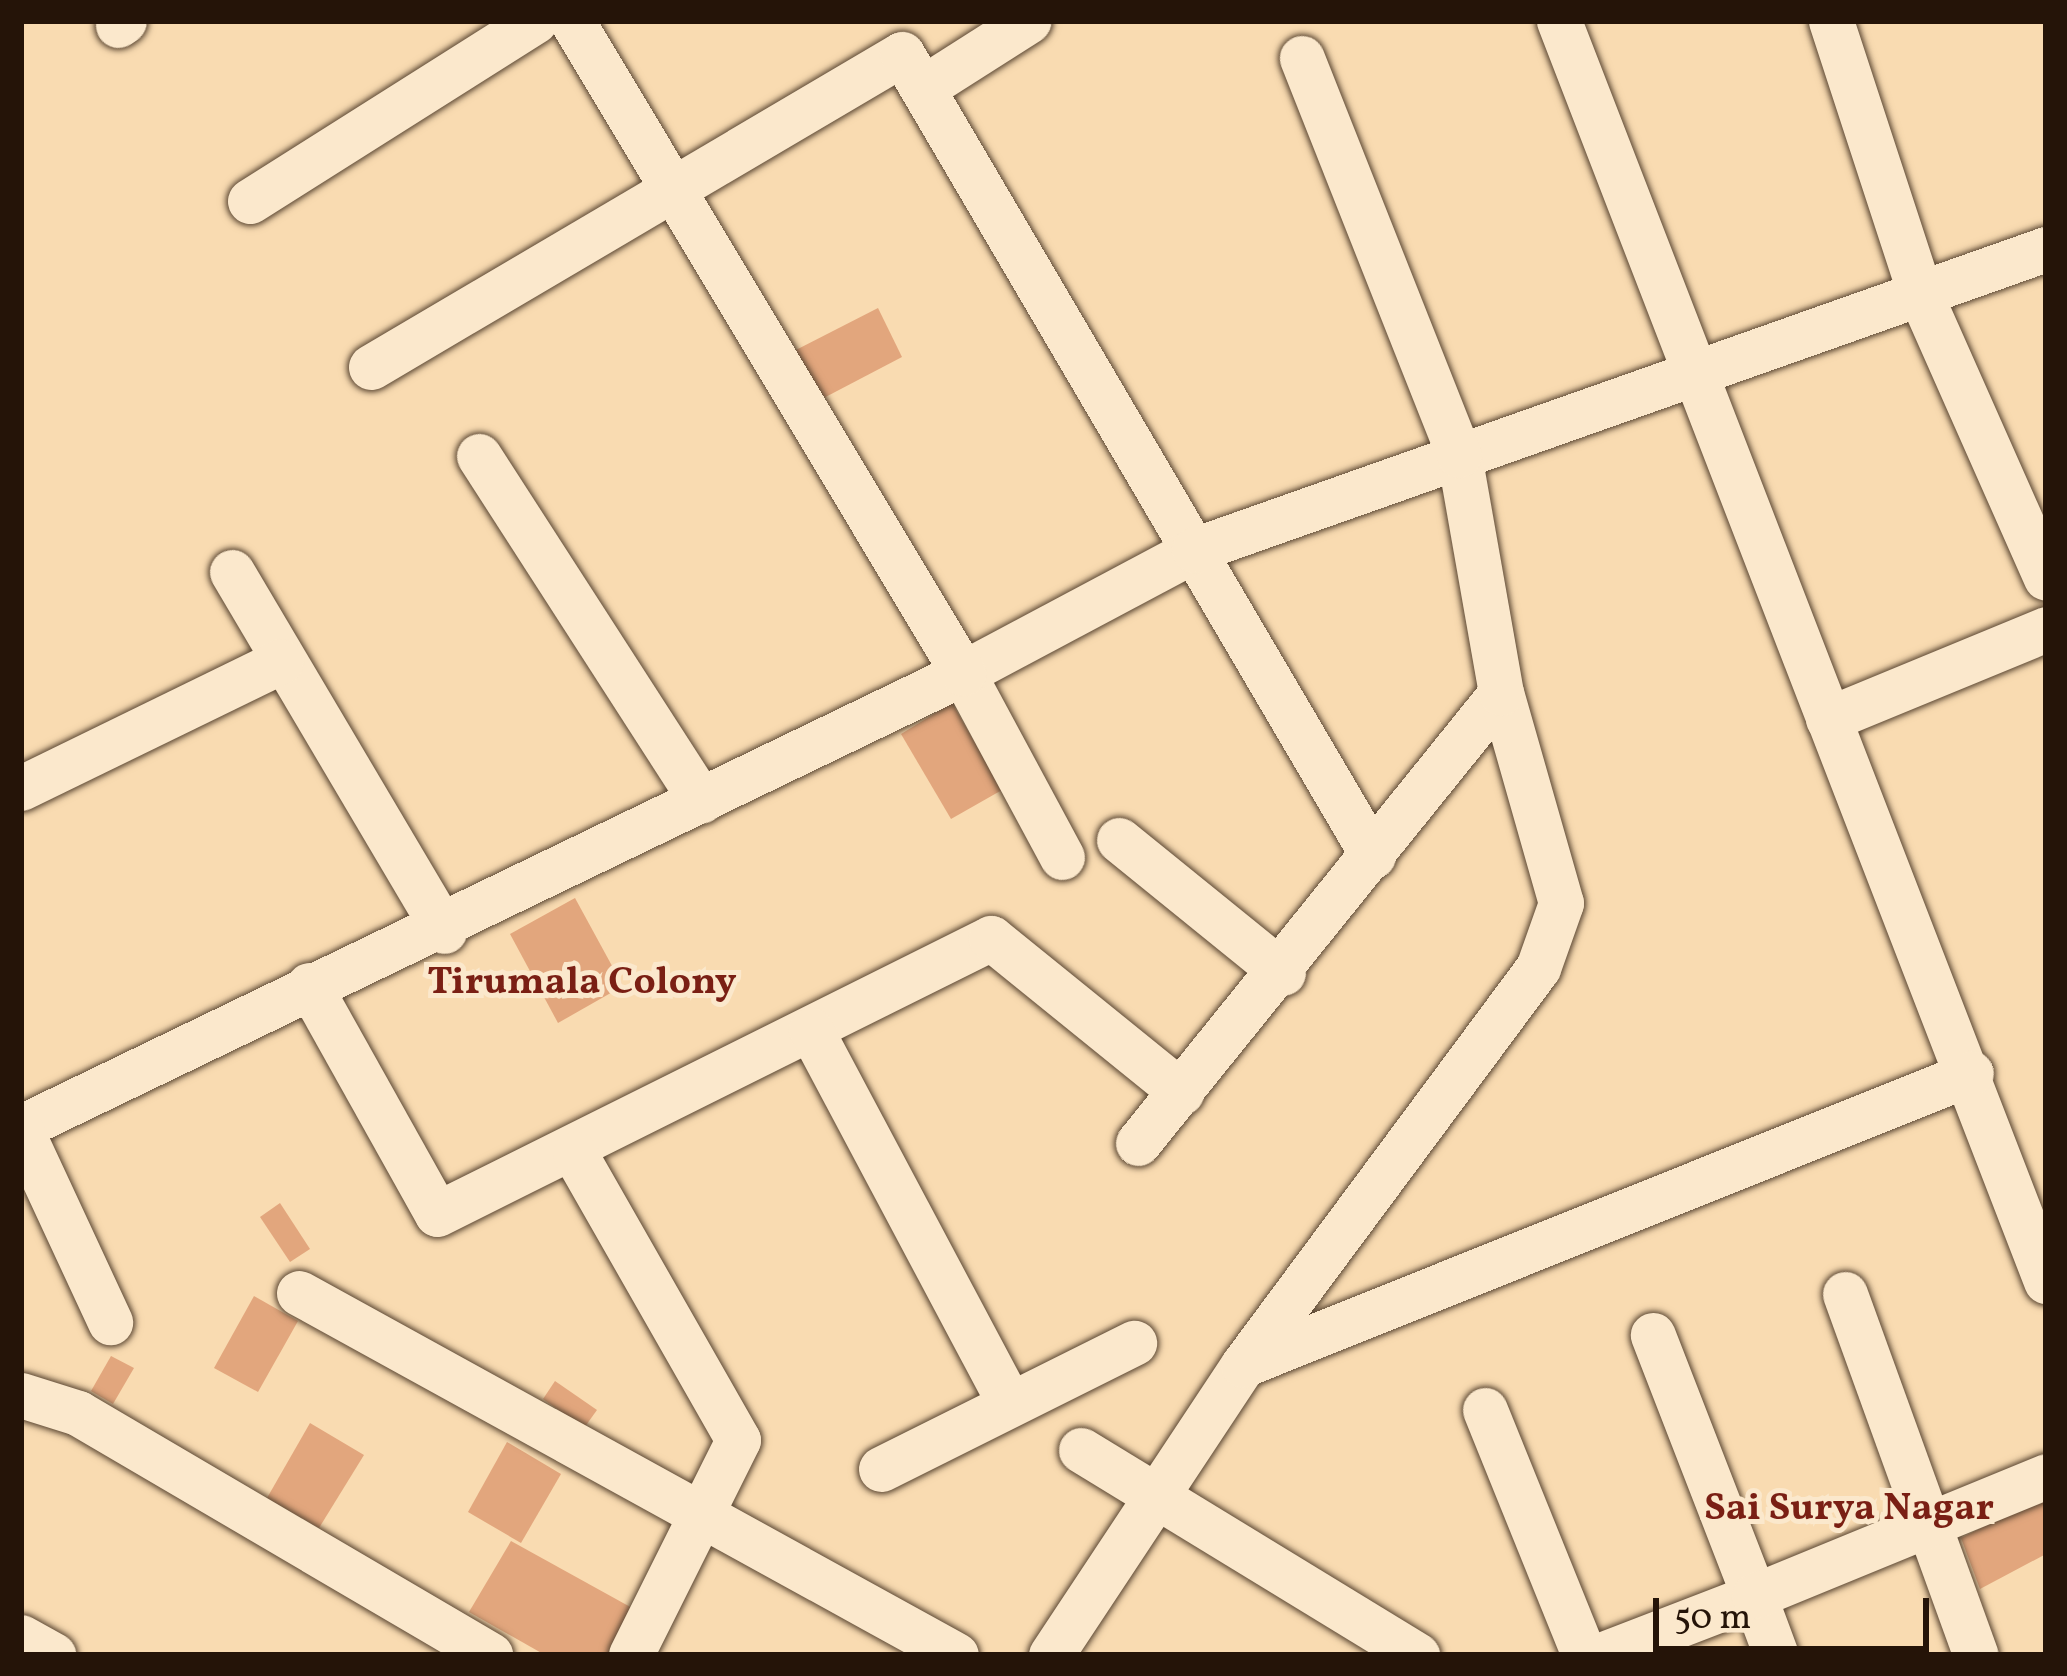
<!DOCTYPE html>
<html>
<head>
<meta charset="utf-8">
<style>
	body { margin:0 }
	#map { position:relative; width:2067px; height:1676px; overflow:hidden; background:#f9dbb1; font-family:Vollkorn,serif }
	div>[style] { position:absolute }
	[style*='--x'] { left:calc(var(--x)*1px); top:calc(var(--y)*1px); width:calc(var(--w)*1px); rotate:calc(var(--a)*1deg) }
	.building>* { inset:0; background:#e2a67d }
	.roads { filter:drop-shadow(0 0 3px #5a4632) drop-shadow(0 0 3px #5a4632) }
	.street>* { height:45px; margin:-22.5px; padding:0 22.5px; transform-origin:22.5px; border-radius:22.5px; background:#fbe8cc }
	span { translate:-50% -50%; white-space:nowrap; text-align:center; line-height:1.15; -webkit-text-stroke:10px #fbe8cc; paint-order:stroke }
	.neighbourhood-label { font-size:39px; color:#7a1f14; font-weight:700 }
	.frame { position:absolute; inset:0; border:24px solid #251408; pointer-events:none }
	.scale { position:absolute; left:1653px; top:1598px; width:276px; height:54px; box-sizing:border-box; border:6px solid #251408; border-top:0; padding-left:15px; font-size:36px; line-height:42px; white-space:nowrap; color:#251408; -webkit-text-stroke:9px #fbe8cc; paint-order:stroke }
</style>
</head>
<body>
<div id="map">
	<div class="building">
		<div style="clip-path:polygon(878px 308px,902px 357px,816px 402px,790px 353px)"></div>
		<div style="clip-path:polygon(952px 703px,1002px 790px,951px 819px,901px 734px)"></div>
		<div style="clip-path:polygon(575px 898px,623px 986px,558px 1023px,510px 934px)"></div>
		<div style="clip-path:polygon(280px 1203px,310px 1249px,290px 1262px,260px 1217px)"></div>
		<div style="clip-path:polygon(254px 1296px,298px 1321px,258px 1392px,214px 1368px)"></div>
		<div style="clip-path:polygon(111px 1356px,134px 1368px,113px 1404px,91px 1391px)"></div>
		<div style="clip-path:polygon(555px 1381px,597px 1410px,584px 1428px,543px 1399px)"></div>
		<div style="clip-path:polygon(310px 1423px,364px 1455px,319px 1528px,267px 1498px)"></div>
		<div style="clip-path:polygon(507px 1442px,561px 1474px,521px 1543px,468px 1512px)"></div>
		<div style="clip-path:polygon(2046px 1496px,2046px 1554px,1980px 1589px,1961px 1538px)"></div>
		<div style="clip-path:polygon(511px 1541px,634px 1609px,607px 1655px,545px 1655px,469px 1612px)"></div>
	</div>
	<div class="roads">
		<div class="street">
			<div style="--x:1559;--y:21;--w:1351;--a:68.87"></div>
			<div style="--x:1831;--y:21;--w:289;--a:71.9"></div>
			<div style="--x:1921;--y:296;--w:308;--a:66.1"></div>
			<div style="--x:118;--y:25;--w:7;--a:-34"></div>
			<div style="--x:923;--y:88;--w:125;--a:-32.5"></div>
			<div style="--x:250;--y:201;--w:337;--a:-32.3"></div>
			<div style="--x:371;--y:367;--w:616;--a:-30.52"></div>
			<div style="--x:902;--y:54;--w:930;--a:59.58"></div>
			<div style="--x:479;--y:456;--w:410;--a:57.2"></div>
			<div style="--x:232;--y:572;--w:417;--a:59.4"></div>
			<div style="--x:1828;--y:719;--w:236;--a:-22.4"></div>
			<div style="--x:21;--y:788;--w:289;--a:-26"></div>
			<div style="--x:1119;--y:840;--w:211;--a:39"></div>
			<div style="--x:1062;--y:857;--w:209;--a:-118.3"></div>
			<div style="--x:963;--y:673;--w:262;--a:-28"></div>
			<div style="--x:1194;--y:550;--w:904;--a:-19.46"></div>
			<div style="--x:309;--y:985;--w:262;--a:60.8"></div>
			<div style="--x:437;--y:1214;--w:619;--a:-26.48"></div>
			<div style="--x:991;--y:938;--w:245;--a:39"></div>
			<div style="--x:811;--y:1030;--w:421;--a:62"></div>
			<div style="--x:21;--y:1127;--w:1046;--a:-25.73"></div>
			<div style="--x:963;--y:673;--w:760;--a:-120.95"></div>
			<div style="--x:21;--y:1130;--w:212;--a:65.1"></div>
			<div style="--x:1138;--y:1143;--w:578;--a:-51.11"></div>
			<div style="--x:575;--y:1154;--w:329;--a:60.3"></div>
			<div style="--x:738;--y:1440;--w:240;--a:116.5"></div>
			<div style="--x:299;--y:1293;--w:750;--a:28.85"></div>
			<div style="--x:1845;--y:1294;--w:384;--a:70.1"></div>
			<div style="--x:1245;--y:1364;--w:782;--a:-21.84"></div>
			<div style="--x:21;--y:1395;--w:60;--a:17.5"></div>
			<div style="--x:78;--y:1413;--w:478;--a:30.4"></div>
			<div style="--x:1485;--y:1410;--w:264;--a:68"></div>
			<div style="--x:1081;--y:1450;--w:394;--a:31.4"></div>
			<div style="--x:881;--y:1469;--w:283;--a:-26.5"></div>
			<div style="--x:21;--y:1637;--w:37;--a:29"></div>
			<div style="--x:1051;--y:1655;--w:348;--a:-56.5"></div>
			<div style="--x:1243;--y:1365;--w:495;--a:-53.4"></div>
			<div style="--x:1538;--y:968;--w:69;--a:-70.5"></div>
			<div style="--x:1561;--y:903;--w:218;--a:-105.9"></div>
			<div style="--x:1501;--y:693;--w:242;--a:-100"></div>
			<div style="--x:1459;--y:455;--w:427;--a:-111.6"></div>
			<div style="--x:1601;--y:1655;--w:164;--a:-21.1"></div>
			<div style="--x:1754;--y:1596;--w:280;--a:-111.2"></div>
			<div style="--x:1776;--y:1655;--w:63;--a:-110.4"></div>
			<div style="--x:1754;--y:1596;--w:316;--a:-22.3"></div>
		</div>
	</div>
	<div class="neighbourhood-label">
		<span style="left:582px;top:983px">Tirumala Colony</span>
		<span style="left:1849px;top:1509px">Sai Surya Nagar</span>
	</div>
	<div class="frame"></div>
	<div class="scale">50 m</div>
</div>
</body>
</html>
